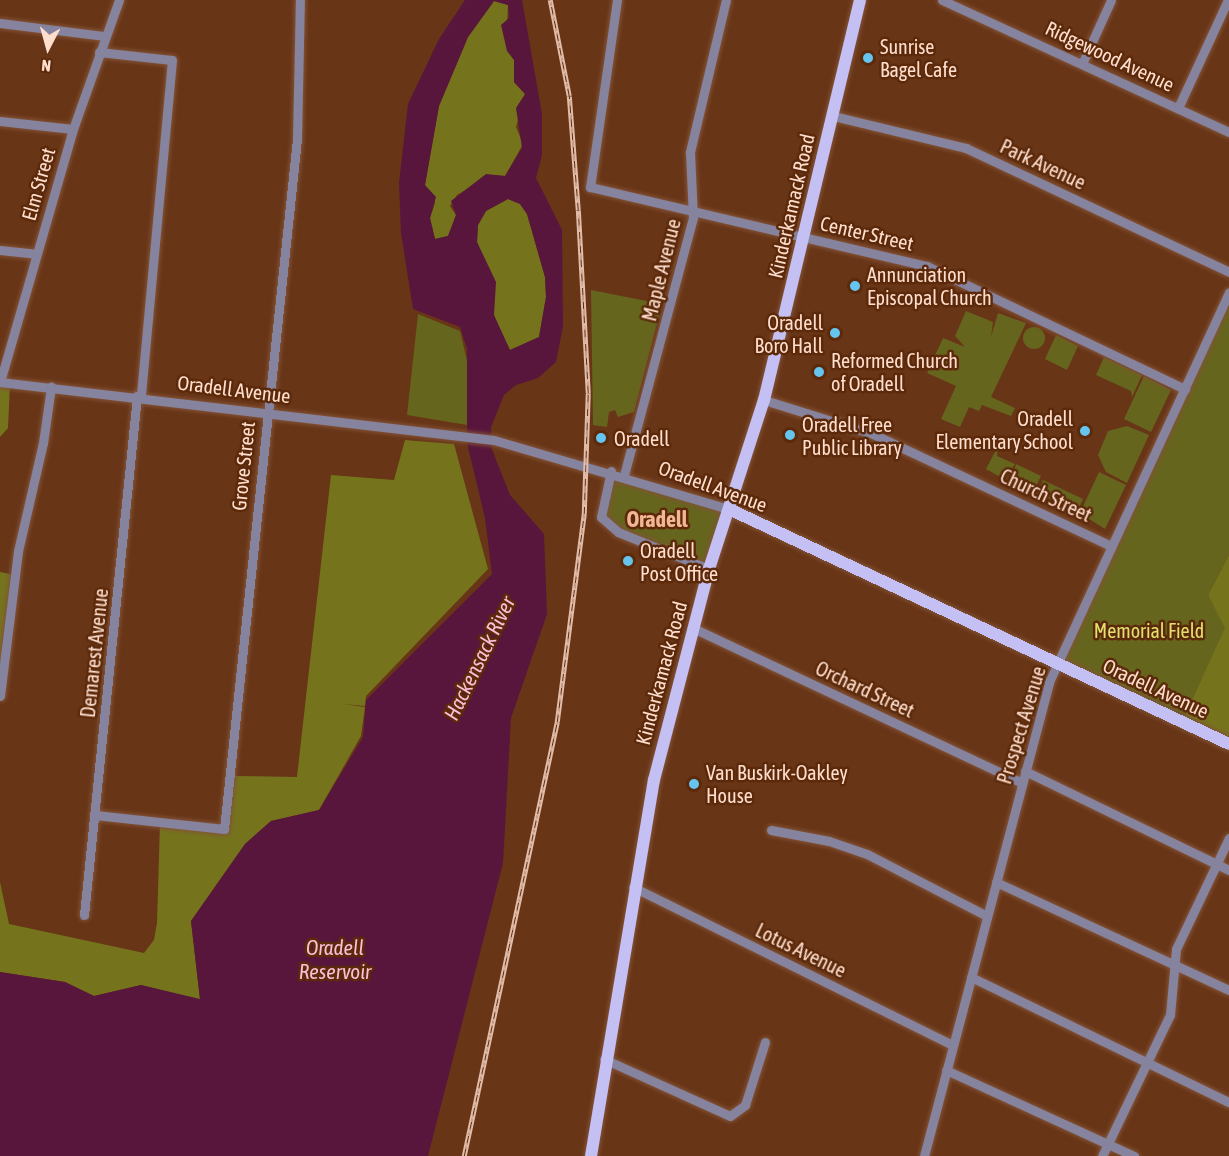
<!DOCTYPE html>
<html>
<head>
<meta charset="utf-8">
<style>
	body { margin:0 }
	#map { position:relative; width:1229px; height:1156px; overflow:hidden; background:#683517; font-family:"Asap Condensed",sans-serif }
	div>[style] { position:absolute }
	[style*='--x'] { left:calc(var(--x)*1px); top:calc(var(--y)*1px); width:calc(var(--w)*1px); rotate:calc(var(--a)*1deg) }
	.green>* { inset:0; background:#66651e }
	.round { border-radius:50% }
	.forest>* { inset:0; background:#75741d }
	.water>* { inset:0; background:#58163c }
	.roads { filter:drop-shadow(0 0 2px #835338) drop-shadow(0 0 2px #835338) }
	.minor>* { height:9px; margin:-4.5px; padding:0 4.5px; transform-origin:4.5px; border-radius:4.5px; background:#85839d }
	.major>* { height:12px; margin:-6px; padding:0 6px; transform-origin:6px; border-radius:6px; background:#c5c0f4 }
	.rail>* { height:4.5px; margin-top:-2.25px; transform-origin:0; background:repeating-linear-gradient(90deg,#5c2a0a 0 7px,#e1bdaa 0 14px); box-sizing:border-box; border-block:2px solid #e1bdaa }
	.dots>* { width:16px; height:16px; translate:-50% -50%; box-sizing:border-box; border:3px solid #5c2a0a; border-radius:50% }
	span { translate:-50% -50%; white-space:nowrap; text-align:center; line-height:1.15; -webkit-text-stroke:5px #5c2a0a; paint-order:stroke }
	.poi-label { font-size:20px; color:#ffdece }
	.left { translate:0 -50%; text-align:left }
	.right { translate:-100% -50%; text-align:right }
	.street-label { font-size:20px; color:#ffdece }
	.park-label { font-size:20px; color:#e1e170 }
	.water-label { font-size:21px; color:#fcbedb; font-style:italic }
	.quarter-label { font-size:22px; color:#f3b695; font-weight:700 }
	.north { position:absolute; left:18px; top:18px; width:60px; height:60px; -webkit-text-stroke:4px #5c2a0a; paint-order:stroke; rotate:186deg; font-size:16px; font-weight:700; line-height:24px; text-align:center; color:#ffdece }
	.north::after { content:''; display:block; margin:auto; width:21px; height:27px; background:#ffdece; clip-path:polygon(50% 0,100% 100%,50% 72%,0 100%) }
</style>
</head>
<body>
<div id="map">
	<div class="green">
		<div style="clip-path:polygon(591px 290px,662px 304px,634px 412px,618px 417px,615px 410px,609px 412px,607px 427px,593px 425px)"></div>
		<div style="clip-path:polygon(1229px 293px,1229px 555px,1208px 595px,1226px 628px,1182px 722px,1058px 664px)"></div>
		<div style="clip-path:polygon(966px 311px,993px 322px,991px 337px,998px 313px,1026px 323px,991px 397px,1015px 408px,1011px 416px,982px 405px,979px 411px,969px 407px,960px 427px,941px 419px,956px 386px,927px 373px,943px 338px,965px 347px,955px 336px)"></div>
		<div style="clip-path:polygon(418px 314px,460px 331px,467px 361px,467px 425px,407px 415px)"></div>
		<div class="round" style="left:1023px;top:327px;width:22px;height:22px"></div>
		<div style="clip-path:polygon(1056px 335px,1078px 346px,1067px 370px,1045px 359px)"></div>
		<div style="clip-path:polygon(1104px 357px,1142px 375px,1132px 397px,1131px 391px,1096px 375px)"></div>
		<div style="clip-path:polygon(1144px 376px,1171px 390px,1151px 432px,1124px 419px)"></div>
		<div style="clip-path:polygon(1127px 426px,1149px 435px,1127px 483px,1106px 472px,1098px 455px,1108px 431px)"></div>
		<div style="clip-path:polygon(998px 446px,997px 456px,1015px 464px,1004px 479px,986px 469px)"></div>
		<div style="clip-path:polygon(1016px 464px,1041px 476px,1033px 492px,1011px 482px)"></div>
		<div style="clip-path:polygon(611px 471px,729px 509px,709px 569px,618px 532px,601px 517px)"></div>
		<div style="clip-path:polygon(1099px 472px,1126px 485px,1105px 529px,1080px 513px)"></div>
		<div style="clip-path:polygon(1043px 480px,1083px 499px,1078px 510px,1037px 494px)"></div>
	</div>
	<div class="forest">
		<div style="clip-path:polygon(494px 1px,508px 5px,506px 45px,514px 60px,514px 82px,525px 94px,516px 127px,523px 144px,505px 176px,491px 175px,457px 195px,450px 206px,456px 215px,448px 236px,435px 239px,430px 218px,435px 203px,425px 185px,439px 106px,468px 37px)"></div>
		<div style="clip-path:polygon(508px 199px,520px 204px,527px 214px,545px 277px,546px 297px,539px 337px,510px 350px,497px 327px,477px 242px,478px 225px,486px 211px)"></div>
		<div style="clip-path:polygon(0 382px,10px 383px,8px 428px,0 437px)"></div>
		<div style="clip-path:polygon(405px 440px,454px 444px,488px 569px,366px 696px,365px 706px,343px 704px,365px 707px,361px 736px,319px 810px,271px 821px,245px 844px,191px 921px,200px 1000px,141px 985px,94px 996px,65px 982px,0 972px,0 882px,9px 924px,144px 953px,154px 940px,157px 923px,160px 822px,224px 829px,234px 776px,297px 777px,331px 475px,394px 480px)"></div>
		<div style="clip-path:polygon(1229px 555px,1229px 744px,1182px 722px,1225px 628px,1208px 595px)"></div>
		<div style="clip-path:polygon(0 572px,15px 575px,0 690px)"></div>
	</div>
	<div class="water">
		<div style="clip-path:polygon(evenodd,465px 0,522px 0,542px 114px,542px 155px,536px 178px,562px 230px,563px 326px,556px 362px,538px 378px,516px 385px,504px 395px,491px 427px,491px 447px,510px 495px,544px 534px,547px 614px,511px 718px,503px 863px,428px 1156px,0 1156px,0 972px,65px 982px,94px 996px,141px 985px,200px 999px,191px 921px,245px 844px,271px 821px,319px 810px,363px 737px,366px 700px,492px 574px,485px 518px,467px 443px,467px 349px,460px 327px,413px 309px,401px 233px,399px 183px,408px 104px,439px 39px,465px 0,494px 1px,508px 5px,509px 18px,501px 25px,507px 51px,514px 60px,514px 82px,525px 94px,516px 108px,522px 148px,505px 176px,486px 174px,451px 201px,456px 215px,448px 236px,435px 239px,430px 218px,436px 197px,425px 185px,439px 106px,468px 37px,494px 1px,465px 0,508px 199px,520px 204px,527px 214px,545px 277px,546px 297px,539px 337px,510px 350px,494px 315px,496px 282px,477px 242px,478px 225px,486px 211px,508px 199px)"></div>
	</div>
	<div class="roads">
		<div class="minor">
			<div style="--x:617;--y:0;--w:189;--a:98.2"></div>
			<div style="--x:590;--y:187;--w:346;--a:13.2"></div>
			<div style="--x:927;--y:266;--w:286;--a:25.5"></div>
			<div style="--x:942;--y:0;--w:316;--a:24.7"></div>
			<div style="--x:0;--y:23;--w:106;--a:7.1"></div>
			<div style="--x:99;--y:52;--w:73;--a:6.3"></div>
			<div style="--x:172;--y:60;--w:337;--a:95.3"></div>
			<div style="--x:1082;--y:64;--w:70;--a:-65.6"></div>
			<div style="--x:1178;--y:108;--w:119;--a:-65.2"></div>
			<div style="--x:833;--y:116;--w:137;--a:13.5"></div>
			<div style="--x:966;--y:148;--w:291;--a:25.2"></div>
			<div style="--x:0;--y:121;--w:73;--a:6.3"></div>
			<div style="--x:0;--y:250;--w:36;--a:6"></div>
			<div style="--x:0;--y:382;--w:497;--a:6.7"></div>
			<div style="--x:494;--y:440;--w:245;--a:16.4"></div>
			<div style="--x:0;--y:382;--w:263;--a:-73.9"></div>
			<div style="--x:73;--y:129;--w:137;--a:-70.4"></div>
			<div style="--x:764;--y:400;--w:114;--a:17.3"></div>
			<div style="--x:873;--y:434;--w:263;--a:25.2"></div>
			<div style="--x:611;--y:471;--w:47;--a:102.3"></div>
			<div style="--x:601;--y:517;--w:23;--a:41"></div>
			<div style="--x:618;--y:532;--w:98;--a:22.1"></div>
			<div style="--x:624;--y:475;--w:266;--a:-75"></div>
			<div style="--x:693;--y:218;--w:66;--a:-92.6"></div>
			<div style="--x:690;--y:152;--w:156;--a:-76.7"></div>
			<div style="--x:693;--y:628;--w:364;--a:25.2"></div>
			<div style="--x:0;--y:696;--w:146;--a:-82.9"></div>
			<div style="--x:18;--y:551;--w:111;--a:-77"></div>
			<div style="--x:43;--y:443;--w:57;--a:-81.9"></div>
			<div style="--x:1025;--y:771;--w:227;--a:25.9"></div>
			<div style="--x:95;--y:815;--w:130;--a:6.2"></div>
			<div style="--x:224;--y:829;--w:694;--a:-83.96"></div>
			<div style="--x:297;--y:139;--w:139;--a:-88.8"></div>
			<div style="--x:771;--y:830;--w:59;--a:10.7"></div>
			<div style="--x:829;--y:841;--w:40;--a:18.9"></div>
			<div style="--x:867;--y:854;--w:135;--a:27.3"></div>
			<div style="--x:996;--y:882;--w:257;--a:24.9"></div>
			<div style="--x:633;--y:887;--w:357;--a:26.3"></div>
			<div style="--x:84;--y:915;--w:522;--a:-84.17"></div>
			<div style="--x:971;--y:977;--w:287;--a:25.9"></div>
			<div style="--x:604;--y:1059;--w:138;--a:24.3"></div>
			<div style="--x:730;--y:1116;--w:19;--a:-36"></div>
			<div style="--x:745;--y:1105;--w:66;--a:-72.4"></div>
			<div style="--x:946;--y:1070;--w:207;--a:24.6"></div>
			<div style="--x:924;--y:1156;--w:490;--a:-75.2"></div>
			<div style="--x:1049;--y:682;--w:429;--a:-65.2"></div>
			<div style="--x:1102;--y:1156;--w:157;--a:-64.3"></div>
			<div style="--x:1170;--y:1015;--w:66;--a:-84.8"></div>
			<div style="--x:1176;--y:949;--w:123;--a:-64.5"></div>
		</div>
		<div class="major">
			<div style="--x:729;--y:509;--w:552;--a:25.17"></div>
			<div style="--x:591;--y:1156;--w:381;--a:-80.5"></div>
			<div style="--x:654;--y:780;--w:218;--a:-75.4"></div>
			<div style="--x:709;--y:569;--w:178;--a:-72"></div>
			<div style="--x:764;--y:400;--w:411;--a:-76.5"></div>
		</div>
	</div>
	<div class="rail">
		<div style="--x:464;--y:1156;--w:444;--a:-77.9"></div>
		<div style="--x:557;--y:722;--w:210;--a:-82.6"></div>
		<div style="--x:584;--y:514;--w:121;--a:-88.1"></div>
		<div style="--x:588;--y:393;--w:183;--a:-93.1"></div>
		<div style="--x:578;--y:210;--w:114;--a:-94.5"></div>
		<div style="--x:569;--y:96;--w:98;--a:-101.2"></div>
	</div>
	<div class="dots">
		<div style="left:868px;top:58px;background:#65c5ee"></div>
		<div style="left:855px;top:286px;background:#65c5ee"></div>
		<div style="left:835px;top:333px;background:#65c5ee"></div>
		<div style="left:819px;top:372px;background:#65c5ee"></div>
		<div style="left:1085px;top:431px;background:#65c5ee"></div>
		<div style="left:790px;top:435px;background:#65c5ee"></div>
		<div style="left:601px;top:438px;background:#65c5ee"></div>
		<div style="left:628px;top:561px;background:#65c5ee"></div>
		<div style="left:694px;top:784px;background:#65c5ee"></div>
	</div>
	<div class="poi-label">
		<span class="left" style="left:880px;top:58px">Sunrise<br>Bagel Cafe</span>
		<span class="left" style="left:867px;top:286px">Annunciation<br>Episcopal Church</span>
		<span class="right" style="left:823px;top:334px">Oradell<br>Boro Hall</span>
		<span class="left" style="left:831px;top:372px">Reformed Church<br>of Oradell</span>
		<span class="right" style="left:1073px;top:430px">Oradell<br>Elementary School</span>
		<span class="left" style="left:802px;top:436px">Oradell Free<br>Public Library</span>
		<span class="left" style="left:614px;top:438px">Oradell</span>
		<span class="left" style="left:640px;top:562px">Oradell<br>Post Office</span>
		<span class="left" style="left:706px;top:784px">Van Buskirk-Oakley<br>House</span>
	</div>
	<div class="street-label">
		<span style="left:1110px;top:56px;rotate:25deg">Ridgewood Avenue</span>
		<span style="left:1043px;top:164px;rotate:25deg">Park Avenue</span>
		<span style="left:38px;top:184px;rotate:-74deg">Elm Street</span>
		<span style="left:791px;top:206px;rotate:-77deg">Kinderkamack Road</span>
		<span style="left:867px;top:233px;rotate:13deg">Center Street</span>
		<span style="left:661px;top:270px;rotate:-76deg">Maple Avenue</span>
		<span style="left:234px;top:389px;rotate:7deg">Oradell Avenue</span>
		<span style="left:243px;top:466px;rotate:-84deg">Grove Street</span>
		<span style="left:713px;top:486px;rotate:20deg">Oradell Avenue</span>
		<span style="left:1046px;top:495px;rotate:25deg">Church Street</span>
		<span style="left:94px;top:653px;rotate:-84deg">Demarest Avenue</span>
		<span style="left:661px;top:673px;rotate:-75deg">Kinderkamack Road</span>
		<span style="left:1156px;top:688px;rotate:25deg">Oradell Avenue</span>
		<span style="left:865px;top:689px;rotate:25deg">Orchard Street</span>
		<span style="left:1021px;top:725px;rotate:-73deg">Prospect Avenue</span>
		<span style="left:801px;top:950px;rotate:26deg">Lotus Avenue</span>
	</div>
	<div class="park-label">
		<span style="left:1149px;top:630px">Memorial Field</span>
	</div>
	<div class="water-label">
		<span style="left:479px;top:658px;rotate:-64deg">Hackensack River</span>
		<span style="left:335px;top:959px">Oradell<br>Reservoir</span>
	</div>
	<div class="quarter-label">
		<span style="left:657px;top:520px">Oradell</span>
	</div>
	<div class="north">N</div>
</div>
</body>
</html>
